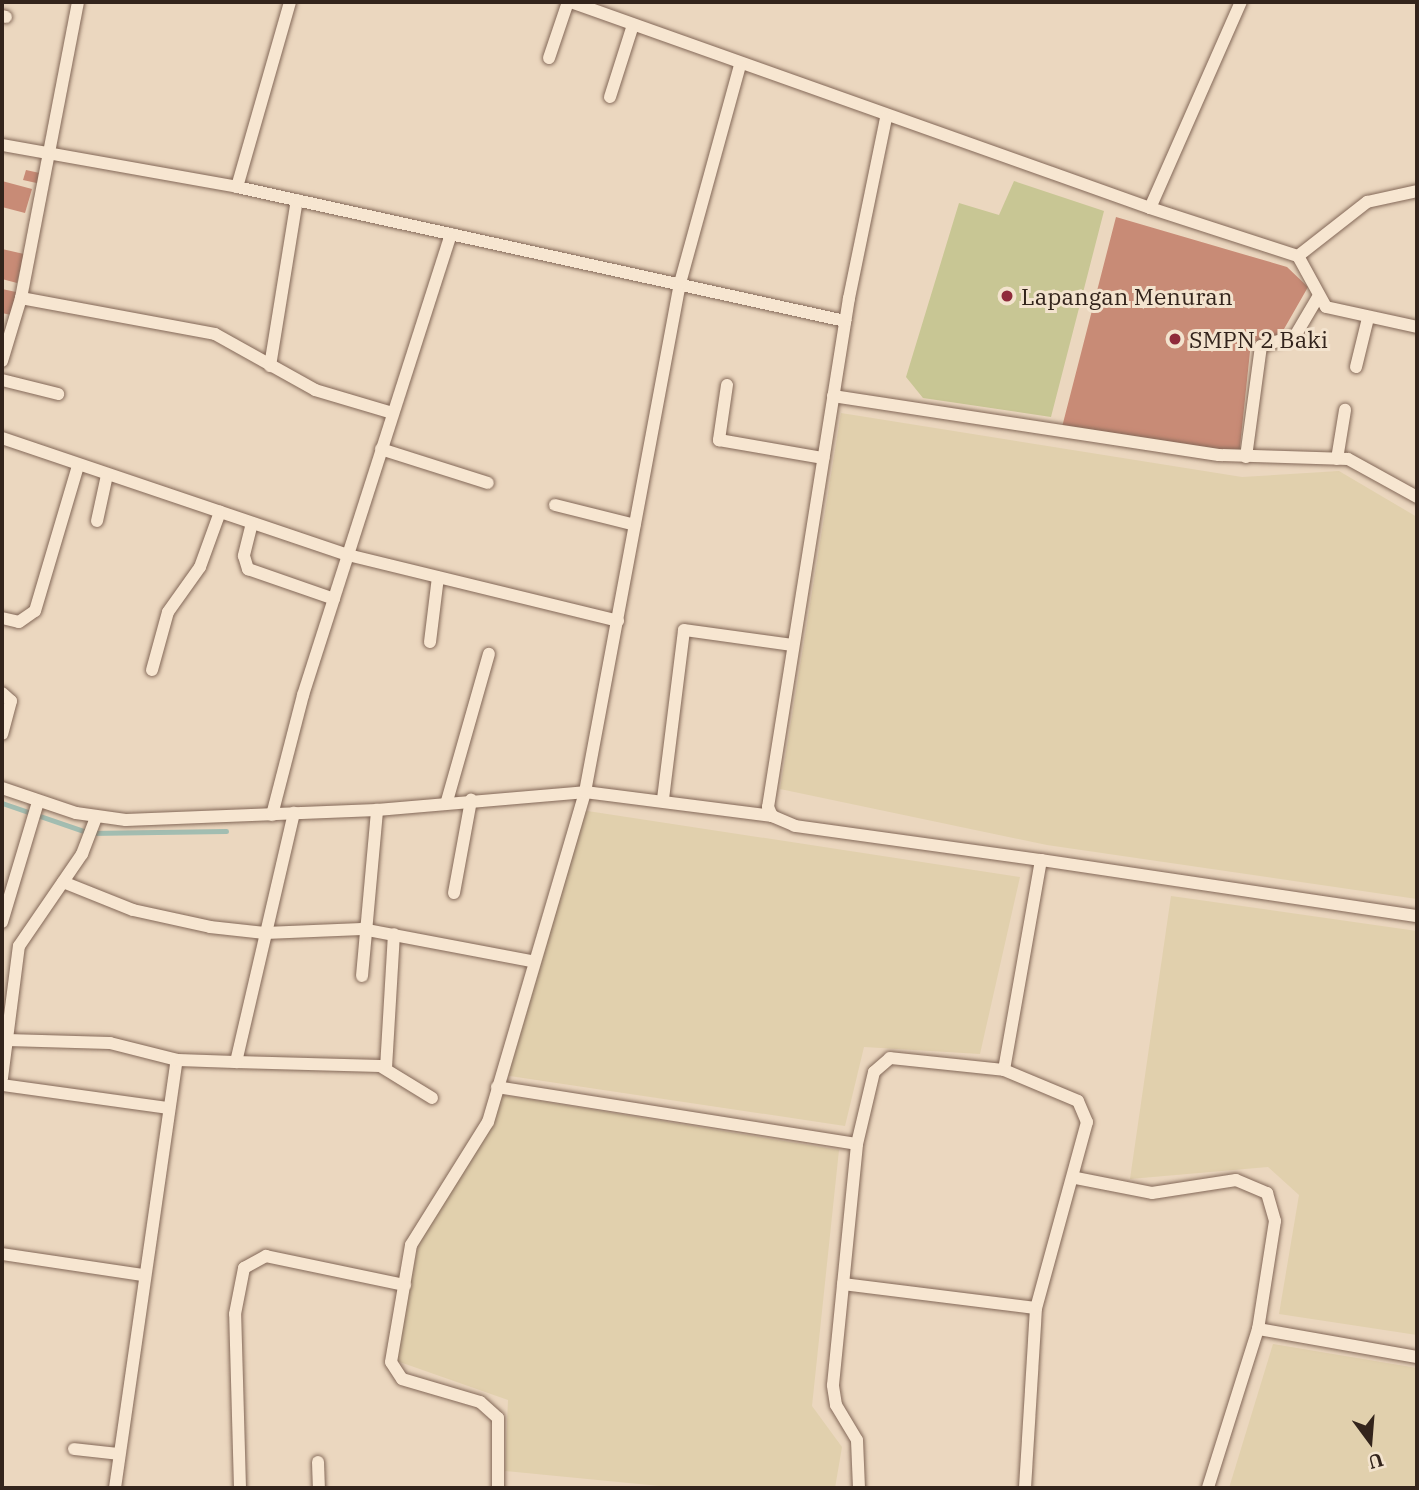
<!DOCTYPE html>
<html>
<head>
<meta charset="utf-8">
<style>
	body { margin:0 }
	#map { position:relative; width:1419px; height:1490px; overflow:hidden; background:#ebd7bf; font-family:"IBM Plex Serif",serif }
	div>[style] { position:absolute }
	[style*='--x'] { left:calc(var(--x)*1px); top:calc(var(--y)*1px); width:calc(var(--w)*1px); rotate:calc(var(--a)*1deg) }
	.farmland>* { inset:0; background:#e1d0ad }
	.green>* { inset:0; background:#c8c694 }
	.stream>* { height:5px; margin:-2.5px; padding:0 2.5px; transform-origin:2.5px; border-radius:2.5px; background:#a2bdb1 }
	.building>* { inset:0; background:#c88b76 }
	.roads { filter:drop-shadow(0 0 2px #836858) drop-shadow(0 0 2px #836858) }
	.minor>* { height:12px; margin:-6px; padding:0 6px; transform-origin:6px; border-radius:6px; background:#f7e6d1 }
	.dots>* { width:19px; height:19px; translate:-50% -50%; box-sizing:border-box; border:4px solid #f3e3ce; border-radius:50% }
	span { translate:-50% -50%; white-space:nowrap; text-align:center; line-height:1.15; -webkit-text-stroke:6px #f3e3ce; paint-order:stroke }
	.poi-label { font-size:23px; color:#33241c }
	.left { translate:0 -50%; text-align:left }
	.frame { position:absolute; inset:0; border:4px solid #33241c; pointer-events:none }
	.north { position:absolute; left:1335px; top:1406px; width:70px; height:70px; -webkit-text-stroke:5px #f3e3ce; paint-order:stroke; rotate:164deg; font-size:19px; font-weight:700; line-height:28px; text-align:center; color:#33241c }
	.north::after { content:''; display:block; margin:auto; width:24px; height:32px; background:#33241c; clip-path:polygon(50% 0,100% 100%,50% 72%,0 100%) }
</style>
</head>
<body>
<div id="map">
	<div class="farmland">
		<div style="clip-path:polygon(841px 413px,1242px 477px,1339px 471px,1417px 517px,1417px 899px,1047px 845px,780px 789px)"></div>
		<div style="clip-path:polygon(581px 810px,1020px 877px,980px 1054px,864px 1047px,845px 1126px,503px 1075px)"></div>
		<div style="clip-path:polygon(1171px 896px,1417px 931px,1417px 1335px,1279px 1314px,1299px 1195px,1268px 1167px,1130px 1179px)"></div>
		<div style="clip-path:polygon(503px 1095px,839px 1150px,812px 1406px,842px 1447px,835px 1488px,680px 1488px,505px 1471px,508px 1400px,394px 1360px,419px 1242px)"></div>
		<div style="clip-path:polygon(1273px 1344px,1417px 1368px,1417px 1488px,1229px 1488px)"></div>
	</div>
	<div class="green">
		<div style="clip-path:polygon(1014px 181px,1104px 211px,1051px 417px,923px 398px,906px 377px,959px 203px,999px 215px)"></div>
	</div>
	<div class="stream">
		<div style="--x:2;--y:803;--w:92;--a:19"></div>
		<div style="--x:89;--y:833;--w:137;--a:-0.8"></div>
	</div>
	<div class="building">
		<div style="clip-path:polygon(26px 170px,44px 174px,41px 184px,23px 180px)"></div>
		<div style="clip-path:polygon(2px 181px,32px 189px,25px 213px,2px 207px)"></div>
		<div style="clip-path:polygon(1116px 217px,1287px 267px,1308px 287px,1280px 336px,1251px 342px,1239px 456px,1062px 427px)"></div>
		<div style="clip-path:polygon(2px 249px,24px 254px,17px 283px,2px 279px)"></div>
		<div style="clip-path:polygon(2px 289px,16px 292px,11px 315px,2px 313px)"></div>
	</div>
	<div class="roads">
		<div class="minor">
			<div style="--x:571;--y:2;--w:615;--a:19.58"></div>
			<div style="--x:1150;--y:208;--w:225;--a:-66.2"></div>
			<div style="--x:2;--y:16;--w:4;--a:14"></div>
			<div style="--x:549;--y:58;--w:59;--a:-71.3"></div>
			<div style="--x:610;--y:97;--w:76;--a:-72.3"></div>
			<div style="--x:886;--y:118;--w:184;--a:101.6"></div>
			<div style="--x:849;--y:298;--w:515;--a:99.04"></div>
			<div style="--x:768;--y:807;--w:10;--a:66"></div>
			<div style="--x:772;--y:816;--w:25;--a:23"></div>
			<div style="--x:795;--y:826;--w:248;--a:7.9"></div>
			<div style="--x:1041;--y:860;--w:213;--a:100"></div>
			<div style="--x:1004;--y:1070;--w:80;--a:22.7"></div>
			<div style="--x:1078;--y:1101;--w:23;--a:67"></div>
			<div style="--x:1087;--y:1122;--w:193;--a:105.3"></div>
			<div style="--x:1036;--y:1308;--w:180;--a:93.5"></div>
			<div style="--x:2;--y:145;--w:239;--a:10.1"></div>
			<div style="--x:237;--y:187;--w:623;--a:12.43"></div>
			<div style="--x:237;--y:187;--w:192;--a:-74"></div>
			<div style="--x:1150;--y:208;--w:156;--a:18"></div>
			<div style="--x:1298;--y:256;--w:58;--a:61.2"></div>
			<div style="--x:1326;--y:307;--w:93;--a:12.4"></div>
			<div style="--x:1298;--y:256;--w:88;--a:-38"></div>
			<div style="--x:1367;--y:202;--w:51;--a:-12.4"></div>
			<div style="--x:21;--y:298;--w:197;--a:10.5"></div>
			<div style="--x:215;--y:334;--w:115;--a:29.2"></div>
			<div style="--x:315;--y:390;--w:80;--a:16.6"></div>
			<div style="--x:2;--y:361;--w:66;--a:-73.2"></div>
			<div style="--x:21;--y:298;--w:301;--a:-79.1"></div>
			<div style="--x:270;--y:366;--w:168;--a:-80.8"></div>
			<div style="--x:1356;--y:367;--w:50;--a:-76.2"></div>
			<div style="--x:2;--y:380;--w:58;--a:14"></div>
			<div style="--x:727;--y:385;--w:56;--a:98.3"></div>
			<div style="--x:719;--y:440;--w:106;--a:9.8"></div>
			<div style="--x:833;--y:396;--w:390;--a:8.7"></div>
			<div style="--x:1219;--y:455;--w:129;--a:1.8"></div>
			<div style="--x:1348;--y:459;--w:79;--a:28.8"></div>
			<div style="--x:2;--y:438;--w:365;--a:18.7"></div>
			<div style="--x:348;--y:555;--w:278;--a:13.7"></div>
			<div style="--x:381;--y:449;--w:112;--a:17.6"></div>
			<div style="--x:1246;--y:457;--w:112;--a:-82.3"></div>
			<div style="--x:1261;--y:346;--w:35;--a:-16"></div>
			<div style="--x:1295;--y:336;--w:45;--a:-59.5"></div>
			<div style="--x:1337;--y:459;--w:50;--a:-80.7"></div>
			<div style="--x:555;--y:505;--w:82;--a:14"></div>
			<div style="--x:97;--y:521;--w:47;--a:-77.7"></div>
			<div style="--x:252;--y:523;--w:34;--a:104"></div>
			<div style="--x:244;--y:556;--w:14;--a:73"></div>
			<div style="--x:248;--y:569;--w:91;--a:19.2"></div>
			<div style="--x:2;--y:618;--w:17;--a:13"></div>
			<div style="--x:19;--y:622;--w:19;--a:-35"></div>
			<div style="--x:35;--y:611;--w:151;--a:-73.5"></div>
			<div style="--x:430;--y:642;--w:65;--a:-83"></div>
			<div style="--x:152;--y:670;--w:60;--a:-74.6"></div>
			<div style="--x:168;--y:612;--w:55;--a:-54.6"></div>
			<div style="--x:200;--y:567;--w:59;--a:-70"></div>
			<div style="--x:2;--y:693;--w:12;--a:42"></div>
			<div style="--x:11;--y:701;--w:34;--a:105"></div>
			<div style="--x:2;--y:788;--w:78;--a:18.7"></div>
			<div style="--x:76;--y:813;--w:50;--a:8"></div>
			<div style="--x:126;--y:820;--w:251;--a:-2.3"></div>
			<div style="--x:377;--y:810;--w:209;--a:-4.9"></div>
			<div style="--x:585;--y:792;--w:518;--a:-79.43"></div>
			<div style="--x:680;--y:283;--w:226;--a:-74.6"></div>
			<div style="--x:663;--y:799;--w:170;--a:-82.9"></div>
			<div style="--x:684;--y:630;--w:109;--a:7.9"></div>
			<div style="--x:447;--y:801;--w:153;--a:-74.1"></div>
			<div style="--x:272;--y:815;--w:124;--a:-75.5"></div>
			<div style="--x:303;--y:695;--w:484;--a:-72.2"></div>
			<div style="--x:1041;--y:860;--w:380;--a:8.5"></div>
			<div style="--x:63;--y:882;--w:75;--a:21.8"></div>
			<div style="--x:133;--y:910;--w:79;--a:12.4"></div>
			<div style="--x:210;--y:927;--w:55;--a:6.2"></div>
			<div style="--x:265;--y:933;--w:97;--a:-2.4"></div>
			<div style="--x:362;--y:929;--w:172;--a:10.7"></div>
			<div style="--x:454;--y:893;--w:95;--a:-79.6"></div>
			<div style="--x:2;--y:922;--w:125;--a:-73.3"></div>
			<div style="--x:362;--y:976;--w:167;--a:-84.8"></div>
			<div style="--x:7;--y:1040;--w:103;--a:1.7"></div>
			<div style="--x:110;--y:1043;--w:69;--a:14.2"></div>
			<div style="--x:236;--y:1062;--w:144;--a:1.6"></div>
			<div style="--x:380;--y:1066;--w:61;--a:31.6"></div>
			<div style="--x:386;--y:1068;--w:134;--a:-86.6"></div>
			<div style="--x:2;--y:1078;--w:133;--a:-82.7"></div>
			<div style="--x:19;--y:946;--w:112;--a:-55.6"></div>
			<div style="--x:82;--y:854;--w:39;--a:-69"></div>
			<div style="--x:2;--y:1085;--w:168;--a:7.9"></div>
			<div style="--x:497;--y:1087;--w:364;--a:9"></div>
			<div style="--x:1076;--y:1178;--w:77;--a:11.2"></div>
			<div style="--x:1152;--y:1193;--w:85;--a:-8.8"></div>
			<div style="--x:1236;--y:1180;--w:34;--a:23"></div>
			<div style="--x:1267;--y:1193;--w:29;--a:74"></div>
			<div style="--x:1275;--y:1221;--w:109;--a:98.9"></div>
			<div style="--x:1258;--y:1329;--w:167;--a:107.5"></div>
			<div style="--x:2;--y:1254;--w:143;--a:8.5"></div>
			<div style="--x:843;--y:1284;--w:194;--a:7.1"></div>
			<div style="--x:1258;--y:1329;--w:161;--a:10"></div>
			<div style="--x:74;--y:1449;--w:45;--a:6.3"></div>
			<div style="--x:318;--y:1462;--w:26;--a:88"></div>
			<div style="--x:115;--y:1488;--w:432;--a:-81.8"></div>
			<div style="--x:177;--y:1060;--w:59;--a:1.9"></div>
			<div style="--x:236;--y:1062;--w:256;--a:-76.9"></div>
			<div style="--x:240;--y:1488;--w:174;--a:-91.6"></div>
			<div style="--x:235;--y:1314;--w:47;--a:-78.9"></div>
			<div style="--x:244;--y:1268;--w:25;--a:-29"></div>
			<div style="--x:266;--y:1256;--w:142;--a:11.8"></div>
			<div style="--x:498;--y:1488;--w:70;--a:-90"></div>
			<div style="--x:498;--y:1418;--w:24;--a:-138"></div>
			<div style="--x:480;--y:1402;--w:81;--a:-163.6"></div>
			<div style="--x:402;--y:1379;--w:20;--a:-123"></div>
			<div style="--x:391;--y:1362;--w:119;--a:-80.3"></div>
			<div style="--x:411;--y:1245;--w:145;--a:-58"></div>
			<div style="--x:488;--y:1122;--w:344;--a:-73.6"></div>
			<div style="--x:585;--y:792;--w:189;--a:7.3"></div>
			<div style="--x:859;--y:1488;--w:48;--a:-92.4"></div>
			<div style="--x:857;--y:1440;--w:41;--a:-121"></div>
			<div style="--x:836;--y:1405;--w:20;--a:-99"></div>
			<div style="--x:833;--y:1385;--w:242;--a:-84.3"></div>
			<div style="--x:857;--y:1144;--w:74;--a:-76.7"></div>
			<div style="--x:874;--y:1072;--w:21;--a:-41"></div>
			<div style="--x:890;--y:1058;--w:115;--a:6"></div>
		</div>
	</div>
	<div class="dots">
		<div style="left:1007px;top:296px;background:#8f2b3b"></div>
		<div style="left:1175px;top:339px;background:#8f2b3b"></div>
	</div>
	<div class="poi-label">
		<span class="left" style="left:1021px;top:296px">Lapangan Menuran</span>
		<span class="left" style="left:1189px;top:339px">SMPN 2 Baki</span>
	</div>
	<div class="frame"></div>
	<div class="north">U</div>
</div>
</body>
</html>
